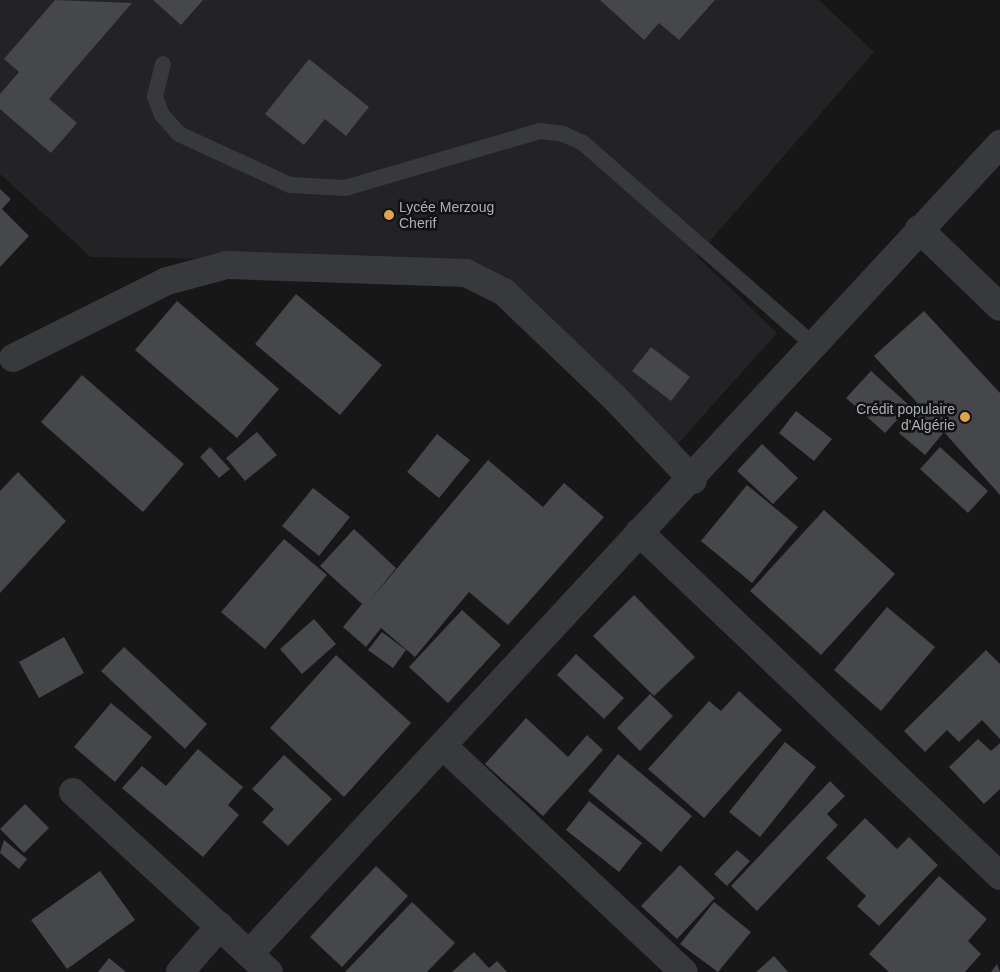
<!DOCTYPE html>
<html>
<head>
<meta charset="utf-8">
<style>
	body { margin:0 }
	#map { position:relative; width:1000px; height:972px; overflow:hidden; background:#171718; font-family:Helvetica,sans-serif }
	div>[style] { position:absolute }
	[style*='--x'] { left:calc(var(--x)*1px); top:calc(var(--y)*1px); width:calc(var(--w)*1px); rotate:calc(var(--a)*1deg) }
	.built>* { inset:0; background:#232325 }
	.building>* { inset:0; background:#46474b }
	.lane>* { height:16px; margin:-8px; padding:0 8px; transform-origin:8px; border-radius:8px; background:#38393d }
	.street>* { height:28px; margin:-14px; padding:0 14px; transform-origin:14px; border-radius:14px; background:#38393d }
	.dots>* { width:14px; height:14px; translate:-50% -50%; box-sizing:border-box; border:2px solid #121213; border-radius:50% }
	span { translate:-50% -50%; white-space:nowrap; text-align:center; line-height:1.15; -webkit-text-stroke:5px #121213; paint-order:stroke }
	.poi-label { font-size:14px; color:#aaafb7 }
	.left { translate:0 -50%; text-align:left }
	.right { translate:-100% -50%; text-align:right }
</style>
</head>
<body>
<div id="map">
	<div class="built">
		<div style="clip-path:polygon(0 0,819px 0,874px 52px,697px 256px,777px 333px,675px 447px,507px 277px,429px 262px,91px 257px,0 174px)"></div>
	</div>
	<div class="building">
		<div style="clip-path:polygon(55px 0,132px 3px,49px 99px,77px 123px,51px 153px,0 109px,0 94px,19px 72px,4px 59px)"></div>
		<div style="clip-path:polygon(153px 0,203px 0,181px 25px)"></div>
		<div style="clip-path:polygon(600px 0,715px 0,679px 40px,659px 23px,644px 40px)"></div>
		<div style="clip-path:polygon(309px 59px,369px 107px,346px 136px,325px 119px,304px 145px,265px 114px)"></div>
		<div style="clip-path:polygon(0 189px,11px 199px,2px 209px,29px 236px,0 267px)"></div>
		<div style="clip-path:polygon(296px 294px,382px 365px,340px 415px,255px 344px)"></div>
		<div style="clip-path:polygon(177px 301px,279px 389px,237px 438px,135px 350px)"></div>
		<div style="clip-path:polygon(924px 311px,1000px 393px,1000px 495px,944px 432px,925px 455px,899px 433px,921px 407px,874px 356px)"></div>
		<div style="clip-path:polygon(651px 347px,690px 377px,671px 401px,632px 371px)"></div>
		<div style="clip-path:polygon(871px 371px,910px 406px,885px 433px,846px 398px)"></div>
		<div style="clip-path:polygon(82px 375px,184px 464px,143px 512px,41px 422px)"></div>
		<div style="clip-path:polygon(796px 411px,832px 439px,814px 461px,779px 433px)"></div>
		<div style="clip-path:polygon(257px 432px,277px 455px,245px 481px,226px 458px)"></div>
		<div style="clip-path:polygon(437px 434px,470px 460px,439px 498px,407px 472px)"></div>
		<div style="clip-path:polygon(762px 444px,798px 478px,773px 504px,737px 471px)"></div>
		<div style="clip-path:polygon(210px 447px,230px 469px,219px 478px,200px 457px)"></div>
		<div style="clip-path:polygon(940px 447px,988px 491px,968px 513px,920px 469px)"></div>
		<div style="clip-path:polygon(488px 460px,543px 507px,564px 483px,604px 517px,508px 625px,469px 592px,415px 657px,381px 628px,366px 647px,343px 627px,362px 604px,320px 566px,354px 529px,396px 568px,367px 604px)"></div>
		<div style="clip-path:polygon(18px 472px,66px 521px,0 593px,0 491px)"></div>
		<div style="clip-path:polygon(747px 485px,798px 527px,752px 583px,701px 541px)"></div>
		<div style="clip-path:polygon(313px 488px,350px 517px,319px 556px,282px 526px)"></div>
		<div style="clip-path:polygon(824px 510px,895px 574px,821px 655px,750px 591px)"></div>
		<div style="clip-path:polygon(284px 539px,327px 575px,265px 649px,221px 612px)"></div>
		<div style="clip-path:polygon(634px 595px,695px 657px,654px 696px,593px 636px)"></div>
		<div style="clip-path:polygon(887px 607px,935px 647px,881px 711px,834px 670px)"></div>
		<div style="clip-path:polygon(462px 610px,501px 645px,448px 703px,409px 667px)"></div>
		<div style="clip-path:polygon(314px 619px,336px 644px,302px 674px,280px 649px)"></div>
		<div style="clip-path:polygon(382px 632px,406px 650px,393px 668px,368px 650px)"></div>
		<div style="clip-path:polygon(64px 637px,84px 673px,39px 698px,19px 662px)"></div>
		<div style="clip-path:polygon(124px 647px,207px 724px,185px 749px,101px 671px)"></div>
		<div style="clip-path:polygon(986px 650px,1000px 664px,1000px 739px,982px 720px,959px 742px,947px 730px,925px 752px,904px 731px)"></div>
		<div style="clip-path:polygon(576px 654px,624px 698px,604px 719px,557px 675px)"></div>
		<div style="clip-path:polygon(336px 655px,411px 723px,344px 797px,270px 728px)"></div>
		<div style="clip-path:polygon(739px 691px,782px 730px,704px 818px,648px 769px,709px 701px,721px 711px)"></div>
		<div style="clip-path:polygon(650px 694px,673px 716px,640px 751px,617px 728px)"></div>
		<div style="clip-path:polygon(111px 703px,152px 737px,115px 782px,74px 747px)"></div>
		<div style="clip-path:polygon(526px 718px,568px 757px,587px 735px,603px 750px,543px 816px,485px 764px)"></div>
		<div style="clip-path:polygon(978px 739px,991px 751px,1000px 743px,1000px 789px,984px 804px,949px 767px)"></div>
		<div style="clip-path:polygon(785px 742px,816px 767px,760px 837px,729px 812px)"></div>
		<div style="clip-path:polygon(198px 749px,243px 787px,228px 805px,239px 815px,203px 857px,122px 788px,142px 766px,166px 786px)"></div>
		<div style="clip-path:polygon(618px 754px,692px 816px,661px 852px,588px 791px)"></div>
		<div style="clip-path:polygon(284px 755px,332px 799px,288px 846px,262px 822px,274px 809px,252px 789px)"></div>
		<div style="clip-path:polygon(830px 781px,845px 796px,827px 814px,838px 825px,757px 911px,731px 886px)"></div>
		<div style="clip-path:polygon(589px 801px,642px 843px,619px 872px,566px 830px)"></div>
		<div style="clip-path:polygon(25px 804px,49px 828px,24px 853px,0 829px)"></div>
		<div style="clip-path:polygon(865px 818px,897px 849px,909px 837px,938px 865px,879px 926px,857px 906px,866px 896px,826px 858px)"></div>
		<div style="clip-path:polygon(4px 840px,27px 859px,19px 869px,0 853px)"></div>
		<div style="clip-path:polygon(737px 850px,750px 861px,727px 886px,714px 874px)"></div>
		<div style="clip-path:polygon(680px 865px,715px 898px,677px 939px,641px 906px)"></div>
		<div style="clip-path:polygon(376px 866px,408px 896px,342px 967px,310px 937px)"></div>
		<div style="clip-path:polygon(100px 871px,135px 920px,67px 969px,31px 920px)"></div>
		<div style="clip-path:polygon(939px 876px,987px 919px,968px 941px,981px 954px,965px 972px,889px 972px,869px 954px)"></div>
		<div style="clip-path:polygon(412px 902px,455px 943px,427px 972px,345px 972px)"></div>
		<div style="clip-path:polygon(714px 902px,751px 932px,718px 972px,680px 944px)"></div>
		<div style="clip-path:polygon(474px 952px,489px 968px,497px 961px,507px 972px,452px 972px)"></div>
		<div style="clip-path:polygon(774px 956px,788px 972px,756px 972px)"></div>
		<div style="clip-path:polygon(109px 958px,126px 972px,98px 972px)"></div>
		<div style="clip-path:polygon(997px 964px,1000px 972px,991px 972px)"></div>
	</div>
	<div class="lane">
		<div style="--x:163;--y:64;--w:34;--a:104"></div>
		<div style="--x:155;--y:97;--w:19;--a:69"></div>
		<div style="--x:162;--y:115;--w:25;--a:48"></div>
		<div style="--x:179;--y:134;--w:122;--a:24.7"></div>
		<div style="--x:290;--y:185;--w:55;--a:3.1"></div>
		<div style="--x:345;--y:188;--w:203;--a:-16.3"></div>
		<div style="--x:540;--y:131;--w:23;--a:7"></div>
		<div style="--x:563;--y:134;--w:22;--a:24"></div>
		<div style="--x:583;--y:143;--w:305;--a:41.2"></div>
	</div>
	<div class="street">
		<div style="--x:919;--y:229;--w:112;--a:43.9"></div>
		<div style="--x:13;--y:358;--w:172;--a:-26.6"></div>
		<div style="--x:167;--y:281;--w:62;--a:-14.9"></div>
		<div style="--x:227;--y:265;--w:239;--a:1.9"></div>
		<div style="--x:466;--y:273;--w:42;--a:26.6"></div>
		<div style="--x:504;--y:292;--w:151;--a:43.7"></div>
		<div style="--x:613;--y:396;--w:116;--a:46.4"></div>
		<div style="--x:639;--y:532;--w:499;--a:43.6"></div>
		<div style="--x:443;--y:746;--w:330;--a:43.2"></div>
		<div style="--x:73;--y:792;--w:266;--a:42.6"></div>
		<div style="--x:249;--y:954;--w:1105;--a:-47.16"></div>
		<div style="--x:180;--y:972;--w:61;--a:-49"></div>
	</div>
	<div class="dots">
		<div style="left:389px;top:215px;background:#dda54a"></div>
		<div style="left:965px;top:417px;background:#dda54a"></div>
	</div>
	<div class="poi-label">
		<span class="left" style="left:399px;top:215px">Lycée Merzoug<br>Cherif</span>
		<span class="right" style="left:955px;top:417px">Crédit populaire<br>d'Algérie</span>
	</div>
</div>
</body>
</html>
